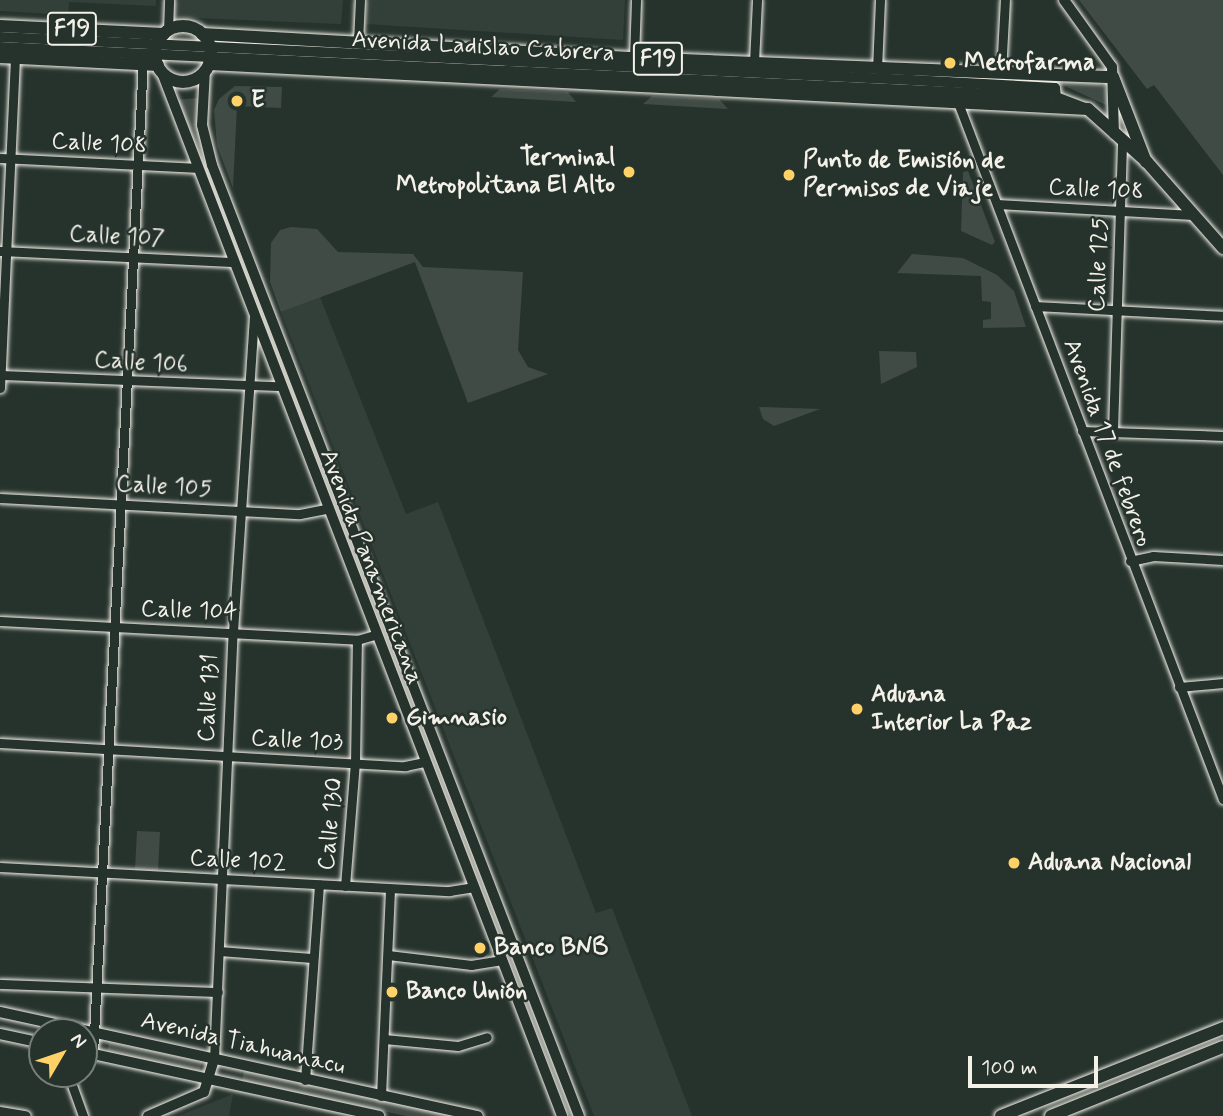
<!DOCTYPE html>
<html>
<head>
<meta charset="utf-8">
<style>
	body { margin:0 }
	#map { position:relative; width:1223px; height:1116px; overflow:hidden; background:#26332d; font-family:Mynerve,sans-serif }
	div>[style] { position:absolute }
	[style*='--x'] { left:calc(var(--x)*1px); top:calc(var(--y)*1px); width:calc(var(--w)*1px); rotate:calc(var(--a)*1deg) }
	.built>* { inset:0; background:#333f39 }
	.green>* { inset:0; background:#414b45 }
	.roads { filter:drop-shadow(0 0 2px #f4f1e8) drop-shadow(0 0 2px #f4f1e8) }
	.minor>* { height:9px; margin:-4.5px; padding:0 4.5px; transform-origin:4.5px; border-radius:4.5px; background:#26332d }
	.major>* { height:10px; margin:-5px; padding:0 5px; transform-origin:5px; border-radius:5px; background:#26332d }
	.highway>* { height:12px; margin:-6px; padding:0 6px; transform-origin:6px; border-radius:6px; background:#26332d }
	.highway>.ring { margin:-6px; padding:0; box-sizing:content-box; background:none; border:12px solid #26332d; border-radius:50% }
	.dots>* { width:19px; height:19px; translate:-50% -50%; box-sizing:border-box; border:4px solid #26332d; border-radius:50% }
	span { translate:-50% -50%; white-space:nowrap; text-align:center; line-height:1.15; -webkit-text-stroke:5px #26332d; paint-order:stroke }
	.shield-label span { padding:2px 5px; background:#26332d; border:2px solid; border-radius:5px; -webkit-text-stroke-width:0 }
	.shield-label { font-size:23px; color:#f4f1e8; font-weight:700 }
	.street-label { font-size:24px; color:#f4f1e8 }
	.poi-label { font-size:24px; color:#f4f1e8; font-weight:700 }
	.left { translate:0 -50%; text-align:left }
	.right { translate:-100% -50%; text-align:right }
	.north { position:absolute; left:28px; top:1018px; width:70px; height:70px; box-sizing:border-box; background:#26332d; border:2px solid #787f78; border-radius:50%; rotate:51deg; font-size:19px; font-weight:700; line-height:28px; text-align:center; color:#f4f1e8 }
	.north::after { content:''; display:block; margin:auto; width:24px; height:32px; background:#ffd166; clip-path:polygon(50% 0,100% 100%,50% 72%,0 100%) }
	.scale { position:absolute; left:968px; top:1056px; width:130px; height:32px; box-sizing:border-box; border:4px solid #f4f1e8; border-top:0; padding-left:9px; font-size:21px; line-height:24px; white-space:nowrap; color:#f4f1e8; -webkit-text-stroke:5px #26332d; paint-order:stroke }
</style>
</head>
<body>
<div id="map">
	<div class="built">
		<div style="clip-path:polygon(0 0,156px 0,156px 6px,69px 2px,68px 15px,0 11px)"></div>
		<div style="clip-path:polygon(173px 0,343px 0,341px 24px,172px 17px)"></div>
		<div style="clip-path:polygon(367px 0,625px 0,623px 40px,366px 24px)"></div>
		<div style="clip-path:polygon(320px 297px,406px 514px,438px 502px,596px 913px,612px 908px,692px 1116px,594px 1116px,281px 312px)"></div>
		<div style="clip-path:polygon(233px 1094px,229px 1116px,178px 1116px)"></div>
	</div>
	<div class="green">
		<div style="clip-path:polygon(1079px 0,1223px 0,1223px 175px,1154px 85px,1147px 89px)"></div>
		<div style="clip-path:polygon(928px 76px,1097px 83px,1105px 86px,1108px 98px,1106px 105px,1065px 86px)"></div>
		<div style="clip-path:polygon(235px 86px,282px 87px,281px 108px,237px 106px,233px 188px,217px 145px,214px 110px,219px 99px)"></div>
		<div style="clip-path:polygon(500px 89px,568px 92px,576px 102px,491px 97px)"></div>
		<div style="clip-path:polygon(652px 96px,719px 99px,728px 109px,643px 104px)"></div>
		<div style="clip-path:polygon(198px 98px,206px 168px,576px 1116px,569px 1116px,175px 100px)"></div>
		<div style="clip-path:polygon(968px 171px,995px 242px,992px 245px,961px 231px,963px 172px)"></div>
		<div style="clip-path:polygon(291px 227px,317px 229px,338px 252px,413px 254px,423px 267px,523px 272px,518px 350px,528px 367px,548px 374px,468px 403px,415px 262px,281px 312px,270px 282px,271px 243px,280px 230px)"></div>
		<div style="clip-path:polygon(912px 254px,963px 258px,997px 275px,1014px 291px,1026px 327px,983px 328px,983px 320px,991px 319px,991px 302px,982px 301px,981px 276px,897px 273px)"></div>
		<div style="clip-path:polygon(879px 351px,916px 352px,917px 367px,881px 384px)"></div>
		<div style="clip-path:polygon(759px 407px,820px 409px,774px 426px,763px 419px)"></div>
		<div style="clip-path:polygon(137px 831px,160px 832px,158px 871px,135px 870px)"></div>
		<div style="clip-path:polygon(109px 1042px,202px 1062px,199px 1073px,107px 1053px)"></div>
		<div style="clip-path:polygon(244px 1071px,455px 1116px,406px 1116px,242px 1081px)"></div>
	</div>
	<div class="roads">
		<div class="minor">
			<div style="--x:168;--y:31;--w:31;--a:-88"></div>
			<div style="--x:358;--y:42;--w:42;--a:-87.3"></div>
			<div style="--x:634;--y:58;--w:58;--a:-88"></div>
			<div style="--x:754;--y:62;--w:62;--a:-87.2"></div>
			<div style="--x:877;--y:69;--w:69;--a:-87.5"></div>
			<div style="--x:1001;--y:73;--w:73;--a:-86.9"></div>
			<div style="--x:957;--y:100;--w:748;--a:69.17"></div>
			<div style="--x:0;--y:158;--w:195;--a:2.9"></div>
			<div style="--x:997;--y:204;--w:196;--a:3.2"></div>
			<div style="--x:0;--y:251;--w:232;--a:2.7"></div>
			<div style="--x:1035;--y:306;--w:188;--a:3"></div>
			<div style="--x:0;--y:375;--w:279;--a:2.3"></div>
			<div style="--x:0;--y:388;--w:330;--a:-87.4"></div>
			<div style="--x:1082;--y:431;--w:141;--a:2"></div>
			<div style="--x:1113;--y:431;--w:288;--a:-88.2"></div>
			<div style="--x:0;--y:498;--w:300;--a:3.1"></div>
			<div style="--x:300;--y:514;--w:26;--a:-11"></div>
			<div style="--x:1130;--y:561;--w:24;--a:-12"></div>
			<div style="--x:1153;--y:556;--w:70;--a:3.3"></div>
			<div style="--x:0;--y:621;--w:358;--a:3"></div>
			<div style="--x:357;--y:640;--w:19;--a:-16"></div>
			<div style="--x:1179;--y:687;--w:44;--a:-5.2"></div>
			<div style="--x:0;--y:743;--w:406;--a:3.3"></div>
			<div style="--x:405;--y:766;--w:19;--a:-12"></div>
			<div style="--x:0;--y:867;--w:450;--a:3.1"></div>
			<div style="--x:449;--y:891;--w:24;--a:-9"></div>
			<div style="--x:345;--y:886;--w:123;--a:-85.4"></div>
			<div style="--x:355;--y:763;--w:123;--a:-89.1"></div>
			<div style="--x:219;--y:951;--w:93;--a:4.3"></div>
			<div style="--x:388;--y:955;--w:84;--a:6.9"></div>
			<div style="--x:471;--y:965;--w:30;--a:-9"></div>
			<div style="--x:0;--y:984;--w:218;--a:2.1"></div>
			<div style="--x:384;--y:1039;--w:74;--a:5.4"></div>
			<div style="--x:458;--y:1046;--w:30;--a:-17"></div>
			<div style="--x:93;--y:1054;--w:996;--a:-87.12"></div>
			<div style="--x:214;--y:1059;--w:427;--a:-87.5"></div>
			<div style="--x:233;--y:632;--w:315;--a:-86.2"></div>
			<div style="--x:68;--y:1074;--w:45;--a:70.3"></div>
			<div style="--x:305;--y:1080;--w:196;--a:-85.9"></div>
			<div style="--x:381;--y:1096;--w:207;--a:-87.5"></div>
		</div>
		<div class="major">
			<div style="--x:1064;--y:0;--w:82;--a:54.4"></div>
			<div style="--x:1112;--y:67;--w:67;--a:88.3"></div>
			<div style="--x:0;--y:37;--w:912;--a:2.7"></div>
			<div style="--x:911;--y:80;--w:144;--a:3.2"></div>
			<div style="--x:1055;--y:88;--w:9;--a:84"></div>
			<div style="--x:0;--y:47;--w:1057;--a:2.71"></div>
			<div style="--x:1056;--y:97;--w:34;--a:21"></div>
			<div style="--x:161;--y:70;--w:1120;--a:69.02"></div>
			<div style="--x:205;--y:70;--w:55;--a:93.1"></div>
			<div style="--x:202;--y:125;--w:41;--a:76"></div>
			<div style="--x:212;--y:165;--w:1019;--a:68.9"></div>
			<div style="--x:0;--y:1012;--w:489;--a:12.3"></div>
			<div style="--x:0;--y:1034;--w:43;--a:12.1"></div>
			<div style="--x:84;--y:1052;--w:302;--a:12.2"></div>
			<div style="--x:0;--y:1112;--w:26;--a:9"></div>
			<div style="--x:148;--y:1116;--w:61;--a:-23.2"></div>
			<div style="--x:204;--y:1092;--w:34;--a:-73"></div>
		</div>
		<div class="highway">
			<div style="--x:0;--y:26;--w:164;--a:2.8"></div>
			<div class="ring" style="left:155px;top:26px;width:44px;height:44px"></div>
			<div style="--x:202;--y:34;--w:433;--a:3.2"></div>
			<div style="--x:634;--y:58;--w:479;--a:2.3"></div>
			<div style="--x:1113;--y:77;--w:91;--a:68.8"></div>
			<div style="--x:0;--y:57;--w:158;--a:2.9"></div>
			<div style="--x:209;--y:64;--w:880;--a:2.93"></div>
			<div style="--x:1088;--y:109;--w:79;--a:41.9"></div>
			<div style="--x:1147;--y:162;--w:115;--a:48.5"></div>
			<div style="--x:1001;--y:1116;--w:239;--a:-21.6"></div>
			<div style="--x:1051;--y:1116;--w:185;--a:-21.9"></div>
		</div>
	</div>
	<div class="dots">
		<div style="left:950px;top:63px;background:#ffd166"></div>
		<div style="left:237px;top:101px;background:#ffd166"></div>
		<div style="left:629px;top:172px;background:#ffd166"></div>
		<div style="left:789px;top:175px;background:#ffd166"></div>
		<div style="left:857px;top:709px;background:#ffd166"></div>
		<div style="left:392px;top:718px;background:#ffd166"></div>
		<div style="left:1014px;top:863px;background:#ffd166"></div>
		<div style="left:480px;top:948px;background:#ffd166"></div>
		<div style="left:392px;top:992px;background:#ffd166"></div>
	</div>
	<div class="shield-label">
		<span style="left:72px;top:29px">F19</span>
		<span style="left:658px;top:59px">F19</span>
	</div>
	<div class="street-label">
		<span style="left:483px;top:47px;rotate:3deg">Avenida Ladislao Cabrera</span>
		<span style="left:99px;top:144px;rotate:3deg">Calle 108</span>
		<span style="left:1096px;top:190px;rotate:3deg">Calle 108</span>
		<span style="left:117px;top:237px;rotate:3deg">Calle 107</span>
		<span style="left:1099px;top:265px;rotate:-88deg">Calle 125</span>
		<span style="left:141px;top:363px;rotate:3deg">Calle 106</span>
		<span style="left:1107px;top:443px;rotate:70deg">Avenida 17 de febrero</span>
		<span style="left:164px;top:487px;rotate:3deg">Calle 105</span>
		<span style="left:371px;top:567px;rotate:69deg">Avenida Panamericana</span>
		<span style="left:189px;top:611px;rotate:2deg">Calle 104</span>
		<span style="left:209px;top:698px;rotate:-87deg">Calle 131</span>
		<span style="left:297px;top:741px;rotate:3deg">Calle 103</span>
		<span style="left:331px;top:824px;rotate:-85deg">Calle 130</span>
		<span style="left:238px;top:861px;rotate:3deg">Calle 102</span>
		<span style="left:243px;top:1044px;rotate:13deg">Avenida Tiahuanacu</span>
	</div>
	<div class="poi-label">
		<span class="left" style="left:964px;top:63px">Metrofarma</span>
		<span class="left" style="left:251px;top:101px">E</span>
		<span class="right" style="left:615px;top:172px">Terminal<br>Metropolitana El Alto</span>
		<span class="left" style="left:803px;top:175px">Punto de Emisión de<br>Permisos de Viaje</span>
		<span class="left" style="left:871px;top:709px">Aduana<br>Interior La Paz</span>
		<span class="left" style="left:406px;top:718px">Gimnasio</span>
		<span class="left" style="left:1028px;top:863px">Aduana Nacional</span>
		<span class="left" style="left:494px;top:948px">Banco BNB</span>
		<span class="left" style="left:406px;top:992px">Banco Unión</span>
	</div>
	<div class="north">N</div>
	<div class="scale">100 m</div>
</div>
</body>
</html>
